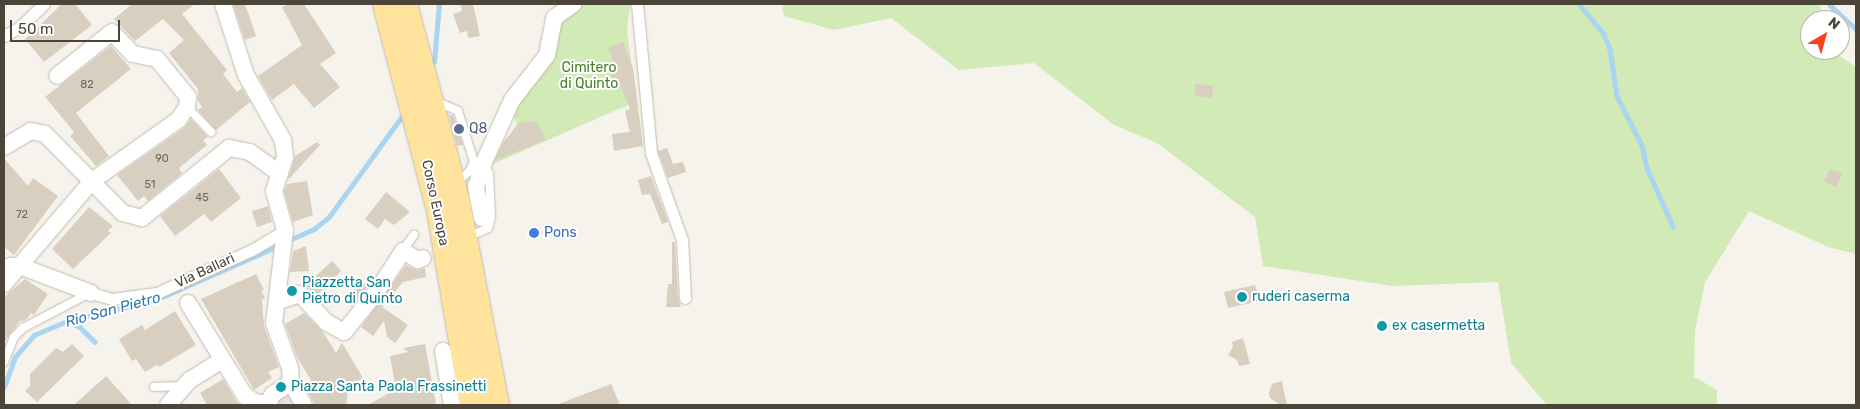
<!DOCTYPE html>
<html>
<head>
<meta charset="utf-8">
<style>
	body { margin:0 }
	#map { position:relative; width:1860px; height:409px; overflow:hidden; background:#f6f3ec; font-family:Rubik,sans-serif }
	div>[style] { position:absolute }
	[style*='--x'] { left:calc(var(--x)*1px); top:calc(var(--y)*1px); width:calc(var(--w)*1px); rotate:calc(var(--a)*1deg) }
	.green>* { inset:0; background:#d2eab5 }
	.parking>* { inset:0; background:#e5e3e0 }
	.stream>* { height:4.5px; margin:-2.25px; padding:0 2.25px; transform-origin:2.25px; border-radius:2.25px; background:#a9d4f2 }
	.building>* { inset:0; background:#d8cfc1 }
	.roads { filter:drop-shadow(0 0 1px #c2bbae) drop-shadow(0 0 1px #c2bbae) }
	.service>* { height:8px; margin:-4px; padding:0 4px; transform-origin:4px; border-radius:4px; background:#fff }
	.pedestrian>* { height:11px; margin:-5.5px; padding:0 5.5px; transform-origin:5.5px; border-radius:5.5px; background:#fff }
	.minor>* { height:16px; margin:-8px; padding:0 8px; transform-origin:8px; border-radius:8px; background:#fff }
	.primary>* { height:25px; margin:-12.5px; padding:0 12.5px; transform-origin:12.5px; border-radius:12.5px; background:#ffe39c }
	.dots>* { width:14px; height:14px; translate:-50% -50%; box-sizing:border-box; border:2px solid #fff; border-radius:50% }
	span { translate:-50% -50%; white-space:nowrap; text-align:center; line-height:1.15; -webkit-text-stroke:4px #fff; paint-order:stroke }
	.number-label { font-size:11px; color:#6e675b }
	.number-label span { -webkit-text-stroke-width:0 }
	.park-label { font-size:14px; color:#4a7f2a }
	.service-label { font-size:14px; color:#4e5e75 }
	.left { translate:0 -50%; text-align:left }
	.street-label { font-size:14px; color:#4b4439 }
	.shop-label { font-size:14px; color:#366cbe }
	.culture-label { font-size:14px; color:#0d838f }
	.water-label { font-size:15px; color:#2e7ab2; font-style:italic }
	.frame { position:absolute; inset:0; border:5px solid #4b4439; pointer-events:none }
	.north { position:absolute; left:1800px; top:10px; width:50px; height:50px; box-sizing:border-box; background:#fff; border:1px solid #b7b4b0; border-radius:50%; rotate:38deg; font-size:14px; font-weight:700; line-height:20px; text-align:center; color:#4b4439 }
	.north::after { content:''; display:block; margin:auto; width:18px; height:22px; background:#fc3f1d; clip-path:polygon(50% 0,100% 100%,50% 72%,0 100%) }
	.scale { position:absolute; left:10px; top:20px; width:110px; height:22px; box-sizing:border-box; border:2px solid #4b4439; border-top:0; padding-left:6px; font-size:15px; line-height:18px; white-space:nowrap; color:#4b4439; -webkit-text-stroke:4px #fff; paint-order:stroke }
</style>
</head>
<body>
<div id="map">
	<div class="green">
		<div style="clip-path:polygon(584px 4px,630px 4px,627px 32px,637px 101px,493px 164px,495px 155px,517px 124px,511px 110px,559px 21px)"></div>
		<div style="clip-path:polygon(782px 4px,1825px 4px,1820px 5px,1823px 20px,1810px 20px,1810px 50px,1831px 50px,1856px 67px,1856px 254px,1828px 247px,1749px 211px,1705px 282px,1695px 331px,1694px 377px,1717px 390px,1717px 405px,1547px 405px,1511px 363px,1498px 282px,1392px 286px,1263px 266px,1255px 217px,1157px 143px,1114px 125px,1034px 63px,959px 70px,891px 18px,834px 30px,784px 16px)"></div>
	</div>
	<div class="parking">
		<div style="clip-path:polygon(292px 392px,299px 405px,278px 405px,275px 402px)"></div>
	</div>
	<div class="stream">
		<div style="--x:1579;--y:4;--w:39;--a:50"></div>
		<div style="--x:1604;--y:34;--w:16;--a:68"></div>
		<div style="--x:1610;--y:49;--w:48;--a:81.5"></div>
		<div style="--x:1617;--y:96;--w:55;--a:63"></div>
		<div style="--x:1642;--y:145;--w:24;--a:78"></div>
		<div style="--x:1647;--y:168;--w:64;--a:65.9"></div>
		<div style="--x:1829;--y:4;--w:37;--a:43"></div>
		<div style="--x:434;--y:62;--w:58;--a:-85.1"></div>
		<div style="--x:287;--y:241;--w:30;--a:-24"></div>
		<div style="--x:314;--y:229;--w:19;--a:-39"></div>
		<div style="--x:329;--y:217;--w:125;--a:-54.1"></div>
		<div style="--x:67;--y:321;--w:14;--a:25"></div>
		<div style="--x:80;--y:327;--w:21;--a:45"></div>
		<div style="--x:4;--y:387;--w:32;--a:-70"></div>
		<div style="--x:15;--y:357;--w:29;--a:-49"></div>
		<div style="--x:34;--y:335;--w:36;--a:-23"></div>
		<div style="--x:67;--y:321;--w:90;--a:-13.4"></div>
		<div style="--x:155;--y:300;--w:132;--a:-23.7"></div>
	</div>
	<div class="building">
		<div style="clip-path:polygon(62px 4px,75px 4px,92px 25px,44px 62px,25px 39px)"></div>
		<div style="clip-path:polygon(132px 4px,195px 4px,182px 14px,227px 70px,223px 74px,237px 92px,242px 88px,250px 102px,216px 130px,198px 110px,202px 107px,198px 101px,198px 89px,169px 53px,184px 40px,163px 19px,135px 41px,114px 19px)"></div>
		<div style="clip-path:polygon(233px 4px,245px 4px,256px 36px,245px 40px)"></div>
		<div style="clip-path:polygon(289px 4px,304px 4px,336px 53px,320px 64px,340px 87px,314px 108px,294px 84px,272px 100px,258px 76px,302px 45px,282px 7px)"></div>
		<div style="clip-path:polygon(460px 4px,473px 4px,480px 36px,468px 38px,467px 31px,460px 33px,453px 14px,462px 11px)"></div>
		<div style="clip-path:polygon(623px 42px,633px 68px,643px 146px,614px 151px,612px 134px,630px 132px,625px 111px,630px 109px,621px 87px,616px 88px,611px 75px,617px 71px,608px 48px)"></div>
		<div style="clip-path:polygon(111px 46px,131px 69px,76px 113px,109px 156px,96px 166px,70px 136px,74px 132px,45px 97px)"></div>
		<div style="clip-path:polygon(1195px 84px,1213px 86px,1212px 98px,1195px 96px)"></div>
		<div style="clip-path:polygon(449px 115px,453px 115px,463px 145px,457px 146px)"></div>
		<div style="clip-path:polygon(191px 119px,208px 137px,203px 140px,207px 145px,179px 168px,182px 173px,148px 201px,144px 196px,138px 201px,117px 175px,184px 128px)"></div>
		<div style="clip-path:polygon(536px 121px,546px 140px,496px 160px,503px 143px,519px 123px)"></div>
		<div style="clip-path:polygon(317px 142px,320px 145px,288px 180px,295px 156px)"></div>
		<div style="clip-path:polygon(667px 148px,673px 164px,683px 162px,686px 172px,668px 178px,658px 151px)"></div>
		<div style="clip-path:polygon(4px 158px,28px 186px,33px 178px,58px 196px,14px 255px,4px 247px)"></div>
		<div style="clip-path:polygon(219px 169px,241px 198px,211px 222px,204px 214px,175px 236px,160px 216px)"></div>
		<div style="clip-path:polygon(1830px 169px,1843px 173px,1836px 187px,1824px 182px)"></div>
		<div style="clip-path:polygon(651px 176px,668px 222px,662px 224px,650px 194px,642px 195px,638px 180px)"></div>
		<div style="clip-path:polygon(307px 181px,313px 215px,293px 222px,284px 191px,287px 184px)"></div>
		<div style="clip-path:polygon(386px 192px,410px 212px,394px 225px,385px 219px,378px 229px,365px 219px)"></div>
		<div style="clip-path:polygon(268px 206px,272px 222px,257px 227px,252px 211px)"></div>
		<div style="clip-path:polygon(89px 207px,113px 226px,108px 231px,111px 233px,73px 269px,52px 249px)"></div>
		<div style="clip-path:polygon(672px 242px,675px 242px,678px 298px,681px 307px,666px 307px,668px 284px,672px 284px)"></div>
		<div style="clip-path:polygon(306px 246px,309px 271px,290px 272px,293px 251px)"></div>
		<div style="clip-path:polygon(332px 261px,341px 271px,316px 296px,306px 285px)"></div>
		<div style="clip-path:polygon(406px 265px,417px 270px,425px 268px,426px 277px,403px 282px,382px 307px,408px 325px,395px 343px,387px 337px,384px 321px,373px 336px,361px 327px)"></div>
		<div style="clip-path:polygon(256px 274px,264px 290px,261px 291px,265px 298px,262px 300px,264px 326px,279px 367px,268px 372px,272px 378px,254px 390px,201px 299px)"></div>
		<div style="clip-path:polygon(25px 279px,48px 294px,34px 315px,31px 313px,26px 320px,20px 321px,4px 342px,4px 297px)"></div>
		<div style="clip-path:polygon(361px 282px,369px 285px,352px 306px,346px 302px)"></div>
		<div style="clip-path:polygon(1255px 285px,1260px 301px,1228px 308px,1224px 292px)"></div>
		<div style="clip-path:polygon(175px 311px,196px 345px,159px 367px,157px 365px,145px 372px,136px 359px,132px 361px,119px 339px,142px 325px,145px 330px)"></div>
		<div style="clip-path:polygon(304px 313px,323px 332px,336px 353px,342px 343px,363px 378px,349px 386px,346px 405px,315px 405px,304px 385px,311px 380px,297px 357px,285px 324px)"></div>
		<div style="clip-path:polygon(1243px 338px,1250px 364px,1239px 366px,1237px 360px,1228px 355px,1233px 347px,1232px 342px)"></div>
		<div style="clip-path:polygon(72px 344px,84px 356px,37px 402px,25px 391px,30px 386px,30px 374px,56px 348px,63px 352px)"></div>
		<div style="clip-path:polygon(425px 344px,436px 405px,368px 405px,396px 389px,390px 356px,408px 352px,403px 348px)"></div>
		<div style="clip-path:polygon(106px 376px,132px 405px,74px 405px)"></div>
		<div style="clip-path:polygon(223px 379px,236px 401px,241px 405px,207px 405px,200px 393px)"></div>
		<div style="clip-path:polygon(1282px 381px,1284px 392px,1287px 405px,1280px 405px,1270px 398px,1269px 393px,1272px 384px)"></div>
		<div style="clip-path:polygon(611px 384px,620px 405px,558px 405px,558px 404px)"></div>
	</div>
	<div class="roads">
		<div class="service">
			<div style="--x:435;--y:101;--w:25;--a:23"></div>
			<div style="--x:458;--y:111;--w:53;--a:72.6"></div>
			<div style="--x:474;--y:162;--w:11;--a:117"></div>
			<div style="--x:469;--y:172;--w:16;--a:142"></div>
			<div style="--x:187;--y:107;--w:35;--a:46"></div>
			<div style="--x:468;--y:237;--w:22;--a:-24"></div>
			<div style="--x:488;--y:228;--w:11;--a:-75"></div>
			<div style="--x:491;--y:217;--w:43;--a:-92.7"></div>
			<div style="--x:489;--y:174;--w:10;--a:-114"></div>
			<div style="--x:403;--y:250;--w:19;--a:-54"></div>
			<div style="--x:4;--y:362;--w:27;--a:-68"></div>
			<div style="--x:14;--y:337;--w:13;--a:-45"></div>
			<div style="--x:23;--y:328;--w:76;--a:-27.6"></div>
			<div style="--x:154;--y:387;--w:29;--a:-2"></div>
		</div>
		<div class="pedestrian">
			<div style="--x:637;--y:4;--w:150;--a:84.6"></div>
			<div style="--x:651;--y:153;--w:92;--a:70.4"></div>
			<div style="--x:682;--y:240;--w:58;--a:87"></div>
			<div style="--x:4;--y:36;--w:18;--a:-29"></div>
			<div style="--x:20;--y:27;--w:33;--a:-44"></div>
			<div style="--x:91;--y:293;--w:22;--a:16"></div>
			<div style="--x:112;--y:299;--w:45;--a:-7.6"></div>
			<div style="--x:157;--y:293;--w:104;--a:-24.4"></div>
			<div style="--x:252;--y:250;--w:39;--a:-31"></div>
		</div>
		<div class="minor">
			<div style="--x:223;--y:4;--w:75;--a:72.1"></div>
			<div style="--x:246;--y:75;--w:75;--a:60.4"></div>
			<div style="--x:283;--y:140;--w:17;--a:83"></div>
			<div style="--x:285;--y:157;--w:36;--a:108"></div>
			<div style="--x:274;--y:191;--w:41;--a:74.2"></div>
			<div style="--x:285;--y:230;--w:94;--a:96.7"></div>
			<div style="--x:274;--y:323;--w:48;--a:70.4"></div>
			<div style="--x:290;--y:368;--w:14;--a:86"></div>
			<div style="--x:291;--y:382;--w:26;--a:61"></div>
			<div style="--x:4;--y:147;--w:31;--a:-31"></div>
			<div style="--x:31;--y:131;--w:14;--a:12"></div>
			<div style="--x:45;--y:134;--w:111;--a:45.4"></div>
			<div style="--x:123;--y:213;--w:20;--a:15"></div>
			<div style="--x:142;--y:218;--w:112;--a:-38.8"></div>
			<div style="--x:229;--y:148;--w:21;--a:11"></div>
			<div style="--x:250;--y:152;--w:37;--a:36"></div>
			<div style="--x:482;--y:218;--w:32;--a:-101"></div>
			<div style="--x:476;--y:187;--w:26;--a:-72"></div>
			<div style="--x:484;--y:162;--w:68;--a:-65.7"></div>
			<div style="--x:512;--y:100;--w:57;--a:-52.1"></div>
			<div style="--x:547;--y:55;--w:38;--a:-79"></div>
			<div style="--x:554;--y:18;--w:24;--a:-36"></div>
			<div style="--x:10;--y:266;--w:10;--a:0"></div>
			<div style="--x:20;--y:266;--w:76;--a:20.8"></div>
			<div style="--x:4;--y:284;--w:135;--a:-49.5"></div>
			<div style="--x:92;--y:181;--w:105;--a:-35.3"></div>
			<div style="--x:178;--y:120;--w:16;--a:-55"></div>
			<div style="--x:187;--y:107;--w:10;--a:-84"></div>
			<div style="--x:188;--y:97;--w:49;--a:-129.2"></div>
			<div style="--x:157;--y:59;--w:25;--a:-168"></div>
			<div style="--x:133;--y:54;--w:30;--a:-134"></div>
			<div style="--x:112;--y:32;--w:70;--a:141.3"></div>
			<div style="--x:279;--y:301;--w:22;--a:-18"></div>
			<div style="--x:300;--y:294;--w:38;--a:47"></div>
			<div style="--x:326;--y:322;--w:21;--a:29"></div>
			<div style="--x:344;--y:332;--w:49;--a:-50.8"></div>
			<div style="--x:375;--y:294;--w:51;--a:-56.9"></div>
			<div style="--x:403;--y:251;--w:17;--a:31"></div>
			<div style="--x:418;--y:260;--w:5;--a:-22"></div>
			<div style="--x:188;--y:303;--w:109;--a:58.5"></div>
			<div style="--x:245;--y:396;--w:14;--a:30"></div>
			<div style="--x:257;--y:403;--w:10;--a:0"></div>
			<div style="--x:443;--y:351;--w:55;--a:80.5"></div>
			<div style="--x:168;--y:405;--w:33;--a:-49"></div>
			<div style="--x:190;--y:380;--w:38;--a:-32"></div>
			<div style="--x:268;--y:405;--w:11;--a:-68"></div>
			<div style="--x:272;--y:395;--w:23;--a:-34"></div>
		</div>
		<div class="primary">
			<div style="--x:385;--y:4;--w:213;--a:75.3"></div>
			<div style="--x:439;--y:210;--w:198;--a:80.4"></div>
			<div style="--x:404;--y:4;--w:205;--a:75"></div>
			<div style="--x:457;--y:202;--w:207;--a:79.1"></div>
		</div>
	</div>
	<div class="dots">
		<div style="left:459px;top:129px;background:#5c6f8a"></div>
		<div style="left:534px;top:233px;background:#3f7fe0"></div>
		<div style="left:292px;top:291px;background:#0f9aa8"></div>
		<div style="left:1242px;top:297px;background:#0f9aa8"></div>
		<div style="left:1382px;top:326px;background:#0f9aa8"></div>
		<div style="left:281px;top:387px;background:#0f9aa8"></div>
	</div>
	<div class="number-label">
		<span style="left:87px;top:85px">82</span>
		<span style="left:162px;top:159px">90</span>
		<span style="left:150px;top:185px">51</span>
		<span style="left:202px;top:198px">45</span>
		<span style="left:22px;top:215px">72</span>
	</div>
	<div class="park-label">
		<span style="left:589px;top:76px">Cimitero<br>di Quinto</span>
	</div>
	<div class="service-label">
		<span class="left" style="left:469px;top:129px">Q8</span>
	</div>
	<div class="street-label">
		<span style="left:435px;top:203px;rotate:78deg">Corso Europa</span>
		<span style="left:205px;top:271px;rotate:-25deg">Via Ballari</span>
	</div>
	<div class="shop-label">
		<span class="left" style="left:544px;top:233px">Pons</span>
	</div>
	<div class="culture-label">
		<span class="left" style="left:302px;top:291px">Piazzetta San<br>Pietro di Quinto</span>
		<span class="left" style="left:1252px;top:297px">ruderi caserma</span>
		<span class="left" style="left:1392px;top:326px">ex casermetta</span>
		<span class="left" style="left:291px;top:387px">Piazza Santa Paola Frassinetti</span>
	</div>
	<div class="water-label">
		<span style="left:113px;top:310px;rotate:-15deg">Rio San Pietro</span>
	</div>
	<div class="frame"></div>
	<div class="north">N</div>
	<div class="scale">50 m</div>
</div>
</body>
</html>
